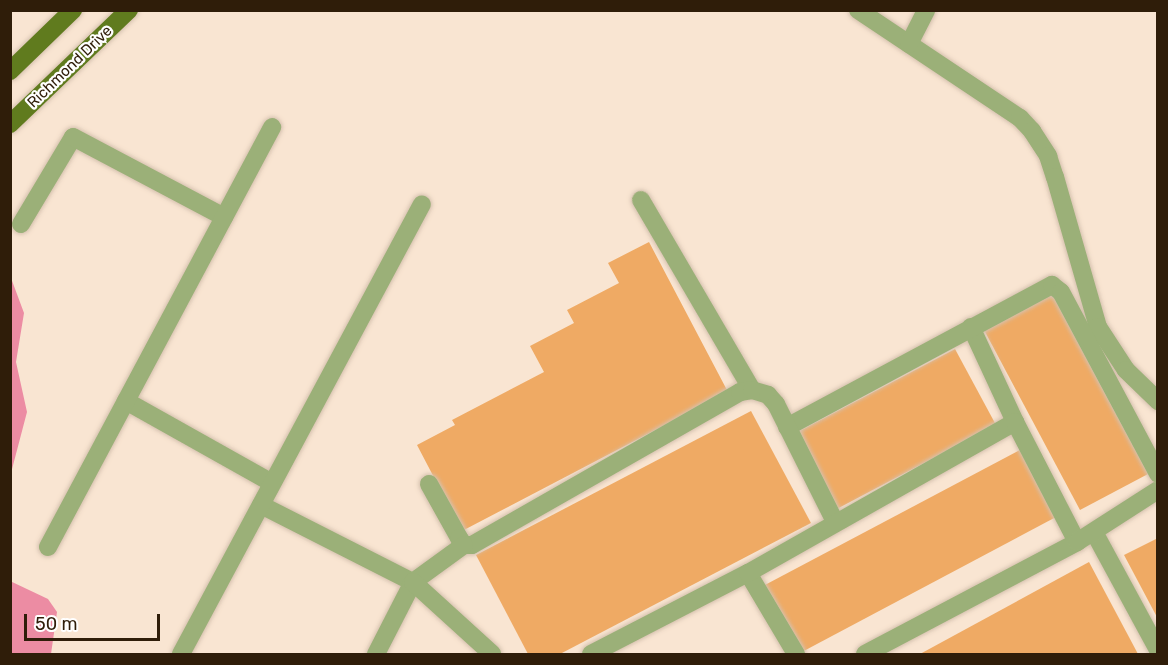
<!DOCTYPE html>
<html>
<head>
<meta charset="utf-8">
<style>
	body { margin:0 }
	#map { position:relative; width:1168px; height:665px; overflow:hidden; background:#f9e5d2; font-family:Rubik,sans-serif }
	div>[style] { position:absolute }
	[style*='--x'] { left:calc(var(--x)*1px); top:calc(var(--y)*1px); width:calc(var(--w)*1px); rotate:calc(var(--a)*1deg) }
	.water>* { inset:0; background:#ec8ca3 }
	.building>* { inset:0; background:#efaa64 }
	.roads { filter:drop-shadow(0 0 2px #d5c1ae) drop-shadow(0 0 2px #d5c1ae) }
	.minor>* { height:18px; margin:-9px; padding:0 9px; transform-origin:9px; border-radius:9px; background:#9bb078 }
	.major>* { height:18px; margin:-9px; padding:0 9px; transform-origin:9px; border-radius:9px; background:#607b1e }
	span { translate:-50% -50%; white-space:nowrap; text-align:center; line-height:1.15; -webkit-text-stroke:4.5px #fff; paint-order:stroke }
	.street-label { font-size:15px; color:#2f1d09 }
	.frame { position:absolute; inset:0; border:12px solid #2f1d09; pointer-events:none }
	.scale { position:absolute; left:24px; top:614px; width:136px; height:27px; box-sizing:border-box; border:3px solid #2f1d09; border-top:0; padding-left:8px; font-size:18px; line-height:21px; white-space:nowrap; color:#2f1d09; -webkit-text-stroke:4px #fff; paint-order:stroke }
</style>
</head>
<body>
<div id="map">
	<div class="water">
		<div style="clip-path:polygon(11px 278px,24px 313px,16px 362px,27px 412px,11px 473px)"></div>
		<div style="clip-path:polygon(10px 581px,48px 599px,57px 612px,51px 654px,11px 654px)"></div>
	</div>
	<div class="building">
		<div style="clip-path:polygon(649px 242px,728px 392px,462px 531px,417px 445px,455px 425px,452px 420px,544px 372px,530px 346px,574px 323px,567px 310px,619px 283px,608px 263px)"></div>
		<div style="clip-path:polygon(1052px 294px,1148px 474px,1080px 510px,984px 330px)"></div>
		<div style="clip-path:polygon(955px 349px,996px 425px,833px 511px,792px 435px)"></div>
		<div style="clip-path:polygon(751px 411px,811px 523px,560px 654px,528px 654px,476px 555px)"></div>
		<div style="clip-path:polygon(1020px 450px,1056px 517px,800px 653px,763px 586px)"></div>
		<div style="clip-path:polygon(1158px 538px,1158px 619px,1124px 555px)"></div>
		<div style="clip-path:polygon(1089px 562px,1138px 654px,920px 654px)"></div>
	</div>
	<div class="roads">
		<div class="minor">
			<div style="--x:858;--y:10;--w:195;--a:33.7"></div>
			<div style="--x:1020;--y:118;--w:18;--a:47"></div>
			<div style="--x:1032;--y:131;--w:30;--a:57"></div>
			<div style="--x:1048;--y:156;--w:22;--a:72"></div>
			<div style="--x:1055;--y:177;--w:156;--a:74"></div>
			<div style="--x:1098;--y:327;--w:51;--a:56.9"></div>
			<div style="--x:1126;--y:370;--w:45;--a:44.1"></div>
			<div style="--x:909;--y:44;--w:38;--a:-63"></div>
			<div style="--x:641;--y:200;--w:220;--a:59.7"></div>
			<div style="--x:21;--y:224;--w:101;--a:-59.1"></div>
			<div style="--x:73;--y:137;--w:171;--a:27.9"></div>
			<div style="--x:971;--y:327;--w:105;--a:65.1"></div>
			<div style="--x:126;--y:401;--w:167;--a:29.3"></div>
			<div style="--x:787;--y:427;--w:301;--a:-28.2"></div>
			<div style="--x:1052;--y:285;--w:11;--a:38"></div>
			<div style="--x:1061;--y:292;--w:206;--a:61.9"></div>
			<div style="--x:429;--y:484;--w:62;--a:60.9"></div>
			<div style="--x:459;--y:538;--w:9;--a:54"></div>
			<div style="--x:464;--y:545;--w:8;--a:0"></div>
			<div style="--x:472;--y:545;--w:309;--a:-29.7"></div>
			<div style="--x:740;--y:392;--w:12;--a:-9"></div>
			<div style="--x:752;--y:390;--w:17;--a:17"></div>
			<div style="--x:768;--y:395;--w:12;--a:48"></div>
			<div style="--x:776;--y:404;--w:132;--a:63.4"></div>
			<div style="--x:261;--y:505;--w:170;--a:26.9"></div>
			<div style="--x:413;--y:582;--w:63;--a:-36"></div>
			<div style="--x:1094;--y:532;--w:134;--a:61.5"></div>
			<div style="--x:48;--y:547;--w:476;--a:-61.9"></div>
			<div style="--x:181;--y:654;--w:510;--a:-61.83"></div>
			<div style="--x:376;--y:654;--w:81;--a:-62.8"></div>
			<div style="--x:413;--y:582;--w:107;--a:42.3"></div>
			<div style="--x:591;--y:654;--w:177;--a:-27.3"></div>
			<div style="--x:796;--y:654;--w:94;--a:-120.7"></div>
			<div style="--x:748;--y:573;--w:307;--a:-29.5"></div>
			<div style="--x:1015;--y:422;--w:135;--a:62.7"></div>
			<div style="--x:865;--y:654;--w:240;--a:-27.8"></div>
			<div style="--x:1077;--y:542;--w:96;--a:-32.7"></div>
		</div>
		<div class="major">
			<div style="--x:10;--y:71;--w:88;--a:-44.1"></div>
			<div style="--x:10;--y:124;--w:165;--a:-43.8"></div>
		</div>
	</div>
	<div class="street-label">
		<span style="left:70px;top:67px;rotate:-44deg">Richmond Drive</span>
	</div>
	<div class="frame"></div>
	<div class="scale">50 m</div>
</div>
</body>
</html>
